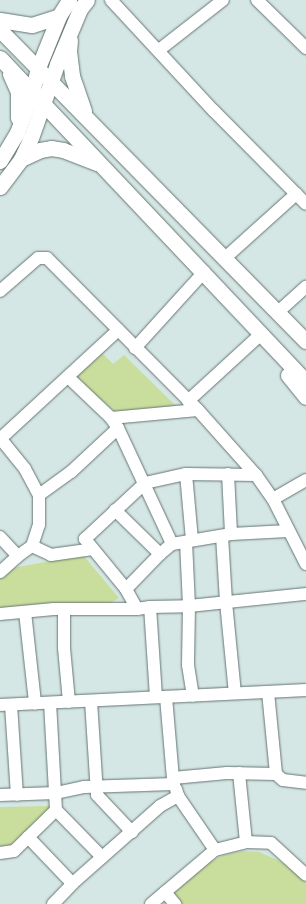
<!DOCTYPE html>
<html>
<head>
<meta charset="utf-8">
<style>
	body { margin:0 }
	#map { position:relative; width:306px; height:904px; overflow:hidden; background:#d5e7e5; font-family:"Work Sans",sans-serif }
	div>[style] { position:absolute }
	[style*='--x'] { left:calc(var(--x)*1px); top:calc(var(--y)*1px); width:calc(var(--w)*1px); rotate:calc(var(--a)*1deg) }
	.green>* { inset:0; background:#c9de9c }
	.roads { filter:drop-shadow(0 0 1px #657573) drop-shadow(0 0 1px #657573) }
	.minor>* { height:12px; margin:-6px; padding:0 6px; transform-origin:6px; border-radius:6px; background:#fff }
	.major>* { height:15px; margin:-7.5px; padding:0 7.5px; transform-origin:7.5px; border-radius:7.5px; background:#fff }
	span { translate:-50% -50%; white-space:nowrap; text-align:center; line-height:1.15; -webkit-text-stroke:3px #e2f5f2; paint-order:stroke }
</style>
</head>
<body>
<div id="map">
	<div class="green">
		<div style="clip-path:polygon(99px 350px,113px 364px,124px 355px,180px 410px,117px 413px,74px 376px)"></div>
		<div style="clip-path:polygon(83px 555px,119px 598px,98px 610px,0 615px,0 576px,7px 569px)"></div>
		<div style="clip-path:polygon(50px 806px,51px 812px,42px 821px,4px 850px,0 850px,0 807px)"></div>
		<div style="clip-path:polygon(243px 851px,259px 852px,280px 861px,301px 877px,306px 883px,306px 904px,179px 904px,173px 894px,204px 865px,224px 855px)"></div>
	</div>
	<div class="roads">
		<div class="minor">
			<div style="--x:111;--y:0;--w:150;--a:47.2"></div>
			<div style="--x:213;--y:110;--w:132;--a:45.3"></div>
			<div style="--x:257;--y:0;--w:69;--a:44.4"></div>
			<div style="--x:159;--y:50;--w:81;--a:-38"></div>
			<div style="--x:225;--y:258;--w:96;--a:-42"></div>
			<div style="--x:0;--y:291;--w:50;--a:-41"></div>
			<div style="--x:38;--y:258;--w:9;--a:0"></div>
			<div style="--x:47;--y:258;--w:214;--a:45.2"></div>
			<div style="--x:198;--y:410;--w:87;--a:48.3"></div>
			<div style="--x:256;--y:475;--w:29;--a:55"></div>
			<div style="--x:273;--y:499;--w:73;--a:63.1"></div>
			<div style="--x:278;--y:312;--w:38;--a:-42"></div>
			<div style="--x:135;--y:348;--w:103;--a:-47.8"></div>
			<div style="--x:68;--y:377;--w:59;--a:43.6"></div>
			<div style="--x:111;--y:418;--w:12;--a:55"></div>
			<div style="--x:118;--y:428;--w:128;--a:65"></div>
			<div style="--x:188;--y:401;--w:98;--a:-42.5"></div>
			<div style="--x:111;--y:418;--w:87;--a:-5.3"></div>
			<div style="--x:0;--y:438;--w:40;--a:51"></div>
			<div style="--x:25;--y:469;--w:30;--a:62"></div>
			<div style="--x:39;--y:495;--w:39;--a:-36"></div>
			<div style="--x:71;--y:472;--w:64;--a:-43.1"></div>
			<div style="--x:0;--y:439;--w:161;--a:-42.7"></div>
			<div style="--x:186;--y:474;--w:66;--a:84.8"></div>
			<div style="--x:228;--y:474;--w:60;--a:87.1"></div>
			<div style="--x:273;--y:499;--w:38;--a:-30"></div>
			<div style="--x:115;--y:510;--w:63;--a:44.4"></div>
			<div style="--x:222;--y:536;--w:66;--a:86.5"></div>
			<div style="--x:226;--y:602;--w:91;--a:84.4"></div>
			<div style="--x:0;--y:537;--w:26;--a:47"></div>
			<div style="--x:18;--y:556;--w:24;--a:138"></div>
			<div style="--x:186;--y:542;--w:64;--a:87.3"></div>
			<div style="--x:189;--y:606;--w:59;--a:91"></div>
			<div style="--x:188;--y:665;--w:31;--a:81"></div>
			<div style="--x:32;--y:546;--w:21;--a:25"></div>
			<div style="--x:51;--y:555;--w:42;--a:-8.1"></div>
			<div style="--x:18;--y:556;--w:17;--a:-36"></div>
			<div style="--x:32;--y:546;--w:22;--a:-72"></div>
			<div style="--x:39;--y:525;--w:30;--a:-90"></div>
			<div style="--x:126;--y:589;--w:49;--a:-45.8"></div>
			<div style="--x:160;--y:554;--w:16;--a:-40"></div>
			<div style="--x:172;--y:544;--w:60;--a:-9.6"></div>
			<div style="--x:231;--y:534;--w:57;--a:-3"></div>
			<div style="--x:150;--y:607;--w:39;--a:-1"></div>
			<div style="--x:189;--y:606;--w:118;--a:-5.9"></div>
			<div style="--x:64;--y:609;--w:39;--a:90"></div>
			<div style="--x:64;--y:648;--w:54;--a:84.7"></div>
			<div style="--x:25;--y:612;--w:92;--a:83.7"></div>
			<div style="--x:0;--y:614;--w:54;--a:-5.3"></div>
			<div style="--x:54;--y:609;--w:83;--a:0"></div>
			<div style="--x:268;--y:692;--w:82;--a:84.4"></div>
			<div style="--x:156;--y:697;--w:90;--a:-93.8"></div>
			<div style="--x:150;--y:607;--w:13;--a:171"></div>
			<div style="--x:137;--y:609;--w:23;--a:-119"></div>
			<div style="--x:126;--y:589;--w:65;--a:-129.4"></div>
			<div style="--x:85;--y:539;--w:82;--a:-43"></div>
			<div style="--x:145;--y:483;--w:42;--a:-12.4"></div>
			<div style="--x:186;--y:474;--w:70;--a:0.8"></div>
			<div style="--x:166;--y:697;--w:81;--a:85.1"></div>
			<div style="--x:91;--y:701;--w:94;--a:86.3"></div>
			<div style="--x:97;--y:795;--w:51;--a:46.6"></div>
			<div style="--x:0;--y:705;--w:306;--a:-2.8"></div>
			<div style="--x:11;--y:705;--w:90;--a:86.2"></div>
			<div style="--x:239;--y:773;--w:69;--a:84.2"></div>
			<div style="--x:176;--y:789;--w:7;--a:74"></div>
			<div style="--x:178;--y:796;--w:65;--a:55.6"></div>
			<div style="--x:0;--y:795;--w:56;--a:-2"></div>
			<div style="--x:56;--y:793;--w:29;--a:-12"></div>
			<div style="--x:84;--y:787;--w:90;--a:-1.9"></div>
			<div style="--x:174;--y:784;--w:6;--a:-99"></div>
			<div style="--x:173;--y:778;--w:54;--a:-5.3"></div>
			<div style="--x:227;--y:773;--w:49;--a:1.2"></div>
			<div style="--x:276;--y:774;--w:9;--a:41"></div>
			<div style="--x:283;--y:780;--w:23;--a:7"></div>
			<div style="--x:56;--y:810;--w:66;--a:45.6"></div>
			<div style="--x:28;--y:837;--w:64;--a:46.3"></div>
			<div style="--x:0;--y:853;--w:14;--a:-8"></div>
			<div style="--x:14;--y:851;--w:59;--a:-44.3"></div>
			<div style="--x:56;--y:810;--w:107;--a:-93.2"></div>
			<div style="--x:165;--y:892;--w:16;--a:50"></div>
			<div style="--x:53;--y:904;--w:29;--a:-46"></div>
			<div style="--x:73;--y:883;--w:116;--a:-41.5"></div>
			<div style="--x:160;--y:806;--w:21;--a:-29"></div>
			<div style="--x:151;--y:904;--w:84;--a:-40.2"></div>
			<div style="--x:215;--y:850;--w:32;--a:-14"></div>
			<div style="--x:246;--y:842;--w:25;--a:2"></div>
			<div style="--x:271;--y:843;--w:47;--a:42.4"></div>
		</div>
		<div class="major">
			<div style="--x:0;--y:20;--w:32;--a:9"></div>
			<div style="--x:32;--y:25;--w:28;--a:-18"></div>
			<div style="--x:0;--y:30;--w:436;--a:45.5"></div>
			<div style="--x:70;--y:40;--w:11;--a:95"></div>
			<div style="--x:69;--y:51;--w:25;--a:83"></div>
			<div style="--x:72;--y:76;--w:37;--a:71"></div>
			<div style="--x:0;--y:58;--w:446;--a:46.6"></div>
			<div style="--x:10;--y:74;--w:20;--a:66"></div>
			<div style="--x:18;--y:92;--w:26;--a:90"></div>
			<div style="--x:21;--y:159;--w:21;--a:-25"></div>
			<div style="--x:40;--y:150;--w:11;--a:-10"></div>
			<div style="--x:51;--y:148;--w:12;--a:9"></div>
			<div style="--x:63;--y:150;--w:36;--a:21"></div>
			<div style="--x:0;--y:161;--w:33;--a:-59"></div>
			<div style="--x:17;--y:133;--w:44;--a:-69.9"></div>
			<div style="--x:32;--y:92;--w:25;--a:-76"></div>
			<div style="--x:38;--y:68;--w:56;--a:-68"></div>
			<div style="--x:59;--y:16;--w:19;--a:-58"></div>
			<div style="--x:0;--y:187;--w:35;--a:-53"></div>
			<div style="--x:21;--y:159;--w:23;--a:-65"></div>
			<div style="--x:31;--y:138;--w:78;--a:-70.6"></div>
			<div style="--x:57;--y:64;--w:60;--a:-67.3"></div>
			<div style="--x:80;--y:9;--w:11;--a:-52"></div>
			<div style="--x:288;--y:375;--w:28;--a:51"></div>
		</div>
	</div>
</div>
</body>
</html>
